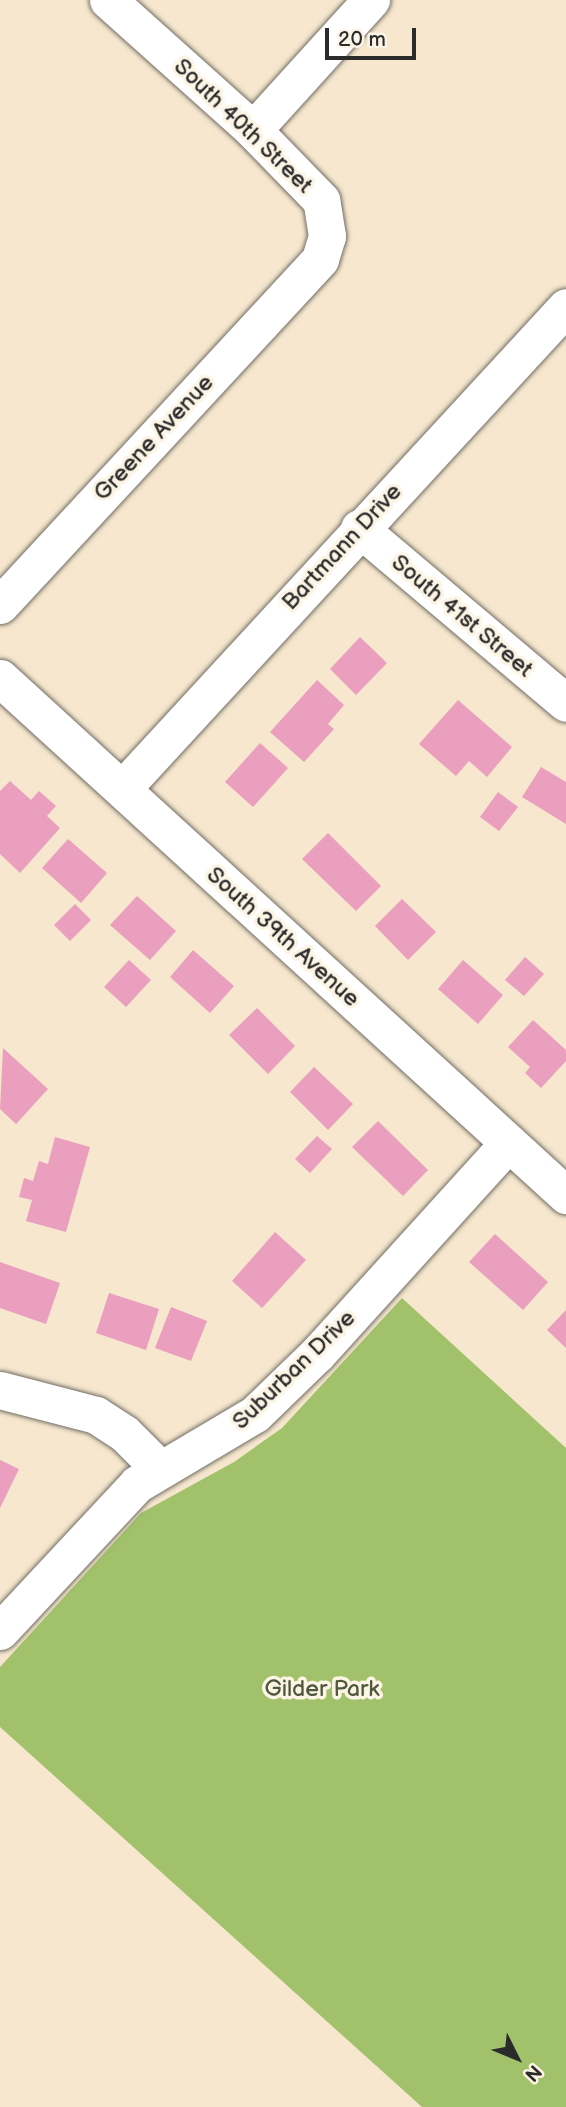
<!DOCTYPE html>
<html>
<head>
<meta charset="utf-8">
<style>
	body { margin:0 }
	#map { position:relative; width:566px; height:2107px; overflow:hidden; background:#f6e7ce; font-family:"Balsamiq Sans",sans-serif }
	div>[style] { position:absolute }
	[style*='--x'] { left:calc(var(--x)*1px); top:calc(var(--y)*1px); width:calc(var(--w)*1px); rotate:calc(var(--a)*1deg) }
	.green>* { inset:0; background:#a1c26b }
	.building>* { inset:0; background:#e99fbd }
	.roads { filter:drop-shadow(0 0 2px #726d64) drop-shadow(0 0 2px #726d64) }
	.minor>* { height:37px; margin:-18.5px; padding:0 18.5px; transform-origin:18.5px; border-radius:18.5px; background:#fff }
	span { translate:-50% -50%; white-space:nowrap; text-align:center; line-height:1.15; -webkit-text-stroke:7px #fcf5e5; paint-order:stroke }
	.street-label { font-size:23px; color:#2b2b2b }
	.park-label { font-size:23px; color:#4e583e }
	.north { position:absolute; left:482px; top:2023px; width:70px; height:70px; -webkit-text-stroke:5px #fcf5e5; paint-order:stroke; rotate:133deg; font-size:19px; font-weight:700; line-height:28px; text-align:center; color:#2b2b2b }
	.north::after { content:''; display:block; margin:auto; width:24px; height:32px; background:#2b2b2b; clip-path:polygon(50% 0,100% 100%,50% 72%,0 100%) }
	.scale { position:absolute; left:325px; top:28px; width:91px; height:32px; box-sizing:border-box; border:4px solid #2b2b2b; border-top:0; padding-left:9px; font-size:21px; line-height:24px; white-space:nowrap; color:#2b2b2b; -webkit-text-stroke:5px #fcf5e5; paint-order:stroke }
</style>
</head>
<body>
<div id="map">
	<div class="green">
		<div style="clip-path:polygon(402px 1298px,566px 1448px,566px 2107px,422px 2107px,0 1727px,0 1667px,141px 1513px,234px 1462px,282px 1428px)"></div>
	</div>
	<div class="building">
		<div style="clip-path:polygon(360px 637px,387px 663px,356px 695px,330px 669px)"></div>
		<div style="clip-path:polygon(317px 680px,344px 705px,328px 724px,334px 729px,304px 762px,270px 732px)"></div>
		<div style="clip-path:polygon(458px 700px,512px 747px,487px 777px,469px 761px,456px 776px,419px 744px)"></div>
		<div style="clip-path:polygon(260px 743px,288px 768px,253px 807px,225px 782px)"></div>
		<div style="clip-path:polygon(541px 767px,566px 782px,566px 824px,522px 797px)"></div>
		<div style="clip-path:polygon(10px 781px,31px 800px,39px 791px,56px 806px,47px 816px,60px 828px,20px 873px,0 854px,0 791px)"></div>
		<div style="clip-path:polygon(498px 792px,518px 807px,499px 831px,480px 817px)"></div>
		<div style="clip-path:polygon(328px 833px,381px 886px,356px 911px,302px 859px)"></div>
		<div style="clip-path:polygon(68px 839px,107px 873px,81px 903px,42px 868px)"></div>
		<div style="clip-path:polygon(137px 896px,176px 931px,150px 960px,110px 925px)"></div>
		<div style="clip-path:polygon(402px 899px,436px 932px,408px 960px,375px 926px)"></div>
		<div style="clip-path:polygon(75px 904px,91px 920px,70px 941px,54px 925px)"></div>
		<div style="clip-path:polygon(193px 950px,234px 986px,210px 1013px,170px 977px)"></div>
		<div style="clip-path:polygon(525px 957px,544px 974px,524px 996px,505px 980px)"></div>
		<div style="clip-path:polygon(129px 960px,151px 980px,126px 1007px,104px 987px)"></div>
		<div style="clip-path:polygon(463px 960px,503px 995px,478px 1024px,438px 989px)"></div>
		<div style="clip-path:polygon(257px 1008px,295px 1046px,268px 1074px,229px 1035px)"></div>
		<div style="clip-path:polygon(533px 1020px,566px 1050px,566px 1061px,541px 1088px,525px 1073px,530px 1067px,508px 1047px)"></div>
		<div style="clip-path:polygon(3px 1048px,48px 1089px,16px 1124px,0 1109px)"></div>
		<div style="clip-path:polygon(314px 1067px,353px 1104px,328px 1130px,290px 1092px)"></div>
		<div style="clip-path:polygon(378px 1121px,428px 1170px,403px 1196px,352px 1147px)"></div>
		<div style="clip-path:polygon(317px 1136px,332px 1149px,310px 1173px,295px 1159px)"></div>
		<div style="clip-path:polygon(55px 1137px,90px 1147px,66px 1232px,26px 1221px,32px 1200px,19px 1197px,24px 1178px,33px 1181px,39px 1161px,48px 1164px)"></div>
		<div style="clip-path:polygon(275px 1232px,306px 1260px,262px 1308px,232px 1281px)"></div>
		<div style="clip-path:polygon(495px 1234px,548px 1282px,523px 1310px,469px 1262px)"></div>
		<div style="clip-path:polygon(0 1262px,60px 1283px,46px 1324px,0 1308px)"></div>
		<div style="clip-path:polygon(109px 1293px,159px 1309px,146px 1350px,96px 1333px)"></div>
		<div style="clip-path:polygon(171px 1307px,207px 1321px,191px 1361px,155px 1348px)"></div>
		<div style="clip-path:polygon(566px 1310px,566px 1348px,547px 1330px)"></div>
		<div style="clip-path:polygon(0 1460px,19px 1469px,0 1508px)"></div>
	</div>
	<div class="roads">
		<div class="minor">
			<div style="--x:253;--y:130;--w:176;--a:-47.8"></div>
			<div style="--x:359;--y:528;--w:271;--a:40.2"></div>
			<div style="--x:0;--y:605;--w:471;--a:-47.2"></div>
			<div style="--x:320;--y:259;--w:24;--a:-73"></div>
			<div style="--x:327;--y:236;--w:36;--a:-99"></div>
			<div style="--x:321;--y:200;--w:98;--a:-134.2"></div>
			<div style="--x:253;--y:130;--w:195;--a:-138.1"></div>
			<div style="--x:0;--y:678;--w:767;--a:42.41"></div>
			<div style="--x:122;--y:789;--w:655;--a:-47.35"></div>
			<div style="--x:0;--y:1390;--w:99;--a:14.6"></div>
			<div style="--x:96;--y:1415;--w:33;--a:33"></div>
			<div style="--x:124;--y:1433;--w:51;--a:45"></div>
			<div style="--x:0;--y:1631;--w:201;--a:-47"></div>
			<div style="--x:137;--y:1484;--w:137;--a:-30.7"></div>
			<div style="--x:255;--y:1414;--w:86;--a:-44.1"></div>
			<div style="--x:317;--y:1354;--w:285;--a:-47.8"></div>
		</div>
	</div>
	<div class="street-label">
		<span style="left:243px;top:126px;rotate:44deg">South 40th Street</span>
		<span style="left:154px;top:438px;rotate:-47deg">Greene Avenue</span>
		<span style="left:342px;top:547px;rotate:-47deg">Bartmann Drive</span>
		<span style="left:462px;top:616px;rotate:40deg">South 41st Street</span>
		<span style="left:283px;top:937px;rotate:42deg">South 39th Avenue</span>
		<span style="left:294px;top:1370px;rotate:-44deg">Suburban Drive</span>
	</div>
	<div class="park-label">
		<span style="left:322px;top:1689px">Gilder Park</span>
	</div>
	<div class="north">N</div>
	<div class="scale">20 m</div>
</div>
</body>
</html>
